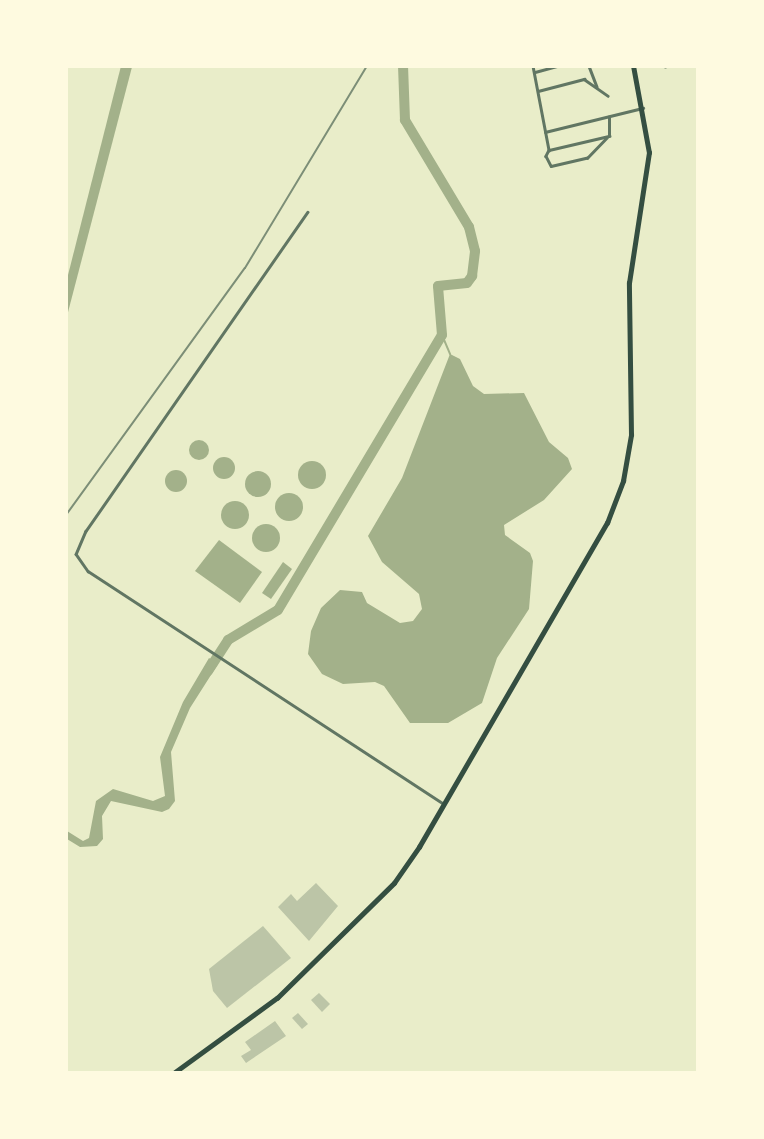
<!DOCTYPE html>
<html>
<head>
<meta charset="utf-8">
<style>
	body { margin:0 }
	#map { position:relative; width:764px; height:1139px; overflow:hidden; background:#e9edc9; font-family:"Space Grotesk",sans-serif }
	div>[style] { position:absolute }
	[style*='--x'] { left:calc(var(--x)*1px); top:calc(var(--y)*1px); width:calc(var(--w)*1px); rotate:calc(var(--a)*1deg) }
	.water>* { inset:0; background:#a3b18a }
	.round { border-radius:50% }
	.stream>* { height:2px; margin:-1px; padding:0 1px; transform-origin:1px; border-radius:1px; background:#a3b18a }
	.river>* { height:10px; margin:-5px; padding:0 5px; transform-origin:5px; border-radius:5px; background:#a3b18a }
	.building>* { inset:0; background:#bcc5a7 }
	.minor>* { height:2.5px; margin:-1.25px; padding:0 1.25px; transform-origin:1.25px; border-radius:1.25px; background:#617663 }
	.secondary>* { height:4.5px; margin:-2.25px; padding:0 2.25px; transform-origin:2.25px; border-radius:2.25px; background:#344e41 }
	.rail>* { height:2px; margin:-1px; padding:0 1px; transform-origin:1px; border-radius:1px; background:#7c8e77 }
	span { translate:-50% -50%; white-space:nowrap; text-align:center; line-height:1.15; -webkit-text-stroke:7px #fefae0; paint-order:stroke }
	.frame { position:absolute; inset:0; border:68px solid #fefae0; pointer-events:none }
</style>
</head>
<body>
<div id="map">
	<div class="water">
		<div style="clip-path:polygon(121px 66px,132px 67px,67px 316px,67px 279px)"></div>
		<div style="clip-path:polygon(450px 354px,460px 359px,473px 386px,484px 394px,524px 393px,549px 442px,568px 458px,572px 469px,544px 500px,504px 525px,505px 535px,530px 553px,533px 561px,529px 609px,497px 658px,482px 703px,448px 723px,410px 723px,384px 686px,375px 682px,343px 684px,322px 674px,308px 654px,311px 631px,321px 608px,340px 590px,362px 592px,367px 603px,400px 623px,413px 621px,422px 609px,419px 594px,382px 562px,368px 536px,402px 478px)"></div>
		<div class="round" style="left:189px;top:440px;width:20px;height:20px"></div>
		<div class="round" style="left:213px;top:457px;width:22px;height:22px"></div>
		<div class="round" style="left:298px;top:461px;width:28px;height:28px"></div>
		<div class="round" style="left:165px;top:470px;width:22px;height:22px"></div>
		<div class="round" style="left:245px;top:471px;width:26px;height:26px"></div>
		<div class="round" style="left:275px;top:493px;width:28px;height:28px"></div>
		<div class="round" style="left:221px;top:501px;width:28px;height:28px"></div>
		<div class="round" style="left:252px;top:524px;width:28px;height:28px"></div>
		<div style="clip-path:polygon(219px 540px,262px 572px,240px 603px,195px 571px)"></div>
		<div style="clip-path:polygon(283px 562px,292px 569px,271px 599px,262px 593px)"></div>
		<div style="clip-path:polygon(209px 658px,218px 664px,190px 708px,171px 752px,175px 801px,169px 809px,162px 812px,111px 801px,102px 816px,103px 839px,97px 846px,80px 847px,67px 839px,67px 831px,83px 841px,89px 838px,96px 801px,113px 789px,153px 801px,165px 796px,160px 757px,183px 702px)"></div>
	</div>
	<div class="stream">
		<div style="--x:442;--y:335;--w:21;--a:67"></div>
	</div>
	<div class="river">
		<div style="--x:208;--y:671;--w:37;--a:-57"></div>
		<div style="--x:228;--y:640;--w:58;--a:-31"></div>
		<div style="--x:278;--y:610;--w:320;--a:-59.2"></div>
		<div style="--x:442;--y:335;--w:49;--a:-94.7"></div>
		<div style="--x:438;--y:286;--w:29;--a:-6"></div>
		<div style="--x:467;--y:283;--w:9;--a:-54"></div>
		<div style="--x:472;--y:276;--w:25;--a:-83"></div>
		<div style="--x:475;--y:251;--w:25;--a:-104"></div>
		<div style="--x:469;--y:227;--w:125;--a:-120.9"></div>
		<div style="--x:405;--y:120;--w:54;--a:-92.1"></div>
	</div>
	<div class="building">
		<div style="clip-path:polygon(316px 883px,338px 906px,309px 941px,278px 907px,291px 894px,297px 901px)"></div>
		<div style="clip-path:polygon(263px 926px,291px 958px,227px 1008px,213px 991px,209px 969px)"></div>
		<div style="clip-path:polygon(319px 993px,330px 1004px,322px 1012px,311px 1000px)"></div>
		<div style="clip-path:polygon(298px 1013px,308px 1024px,302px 1029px,292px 1018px)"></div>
		<div style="clip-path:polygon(275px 1021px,286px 1036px,246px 1063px,241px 1056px,251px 1050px,245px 1042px)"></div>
	</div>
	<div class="minor">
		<div style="--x:533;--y:66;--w:86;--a:79.2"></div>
		<div style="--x:549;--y:150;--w:62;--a:-13.1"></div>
		<div style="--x:609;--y:136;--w:19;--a:-90"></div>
		<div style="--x:589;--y:66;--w:22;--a:69"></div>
		<div style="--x:665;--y:67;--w:1;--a:-90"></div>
		<div style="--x:535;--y:72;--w:24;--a:-15"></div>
		<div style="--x:538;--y:91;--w:48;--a:-14.6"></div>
		<div style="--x:584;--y:79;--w:29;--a:35"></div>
		<div style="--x:545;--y:132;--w:101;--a:-13.8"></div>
		<div style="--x:549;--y:150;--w:7;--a:117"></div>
		<div style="--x:546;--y:156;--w:11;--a:63"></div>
		<div style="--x:551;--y:166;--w:37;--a:-13"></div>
		<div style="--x:587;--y:158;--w:28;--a:-46"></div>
		<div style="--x:308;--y:212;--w:389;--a:124.8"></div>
		<div style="--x:86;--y:531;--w:25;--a:113"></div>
		<div style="--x:76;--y:554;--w:21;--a:55"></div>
		<div style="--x:88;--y:571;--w:425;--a:33.2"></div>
	</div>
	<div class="secondary">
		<div style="--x:175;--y:1072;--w:126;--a:-36"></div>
		<div style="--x:277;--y:998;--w:164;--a:-44.5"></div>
		<div style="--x:394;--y:883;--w:44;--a:-55.2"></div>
		<div style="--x:419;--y:847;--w:375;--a:-59.9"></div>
		<div style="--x:607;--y:523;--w:45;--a:-69.1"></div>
		<div style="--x:623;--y:481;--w:47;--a:-80.1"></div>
		<div style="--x:631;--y:435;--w:152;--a:-90.8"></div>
		<div style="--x:629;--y:283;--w:132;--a:-81.3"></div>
		<div style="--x:649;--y:153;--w:88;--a:-100.4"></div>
	</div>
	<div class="rail">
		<div style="--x:66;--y:515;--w:305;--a:-54.1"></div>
		<div style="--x:245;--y:268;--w:236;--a:-58.9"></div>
	</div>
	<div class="frame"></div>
</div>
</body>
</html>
